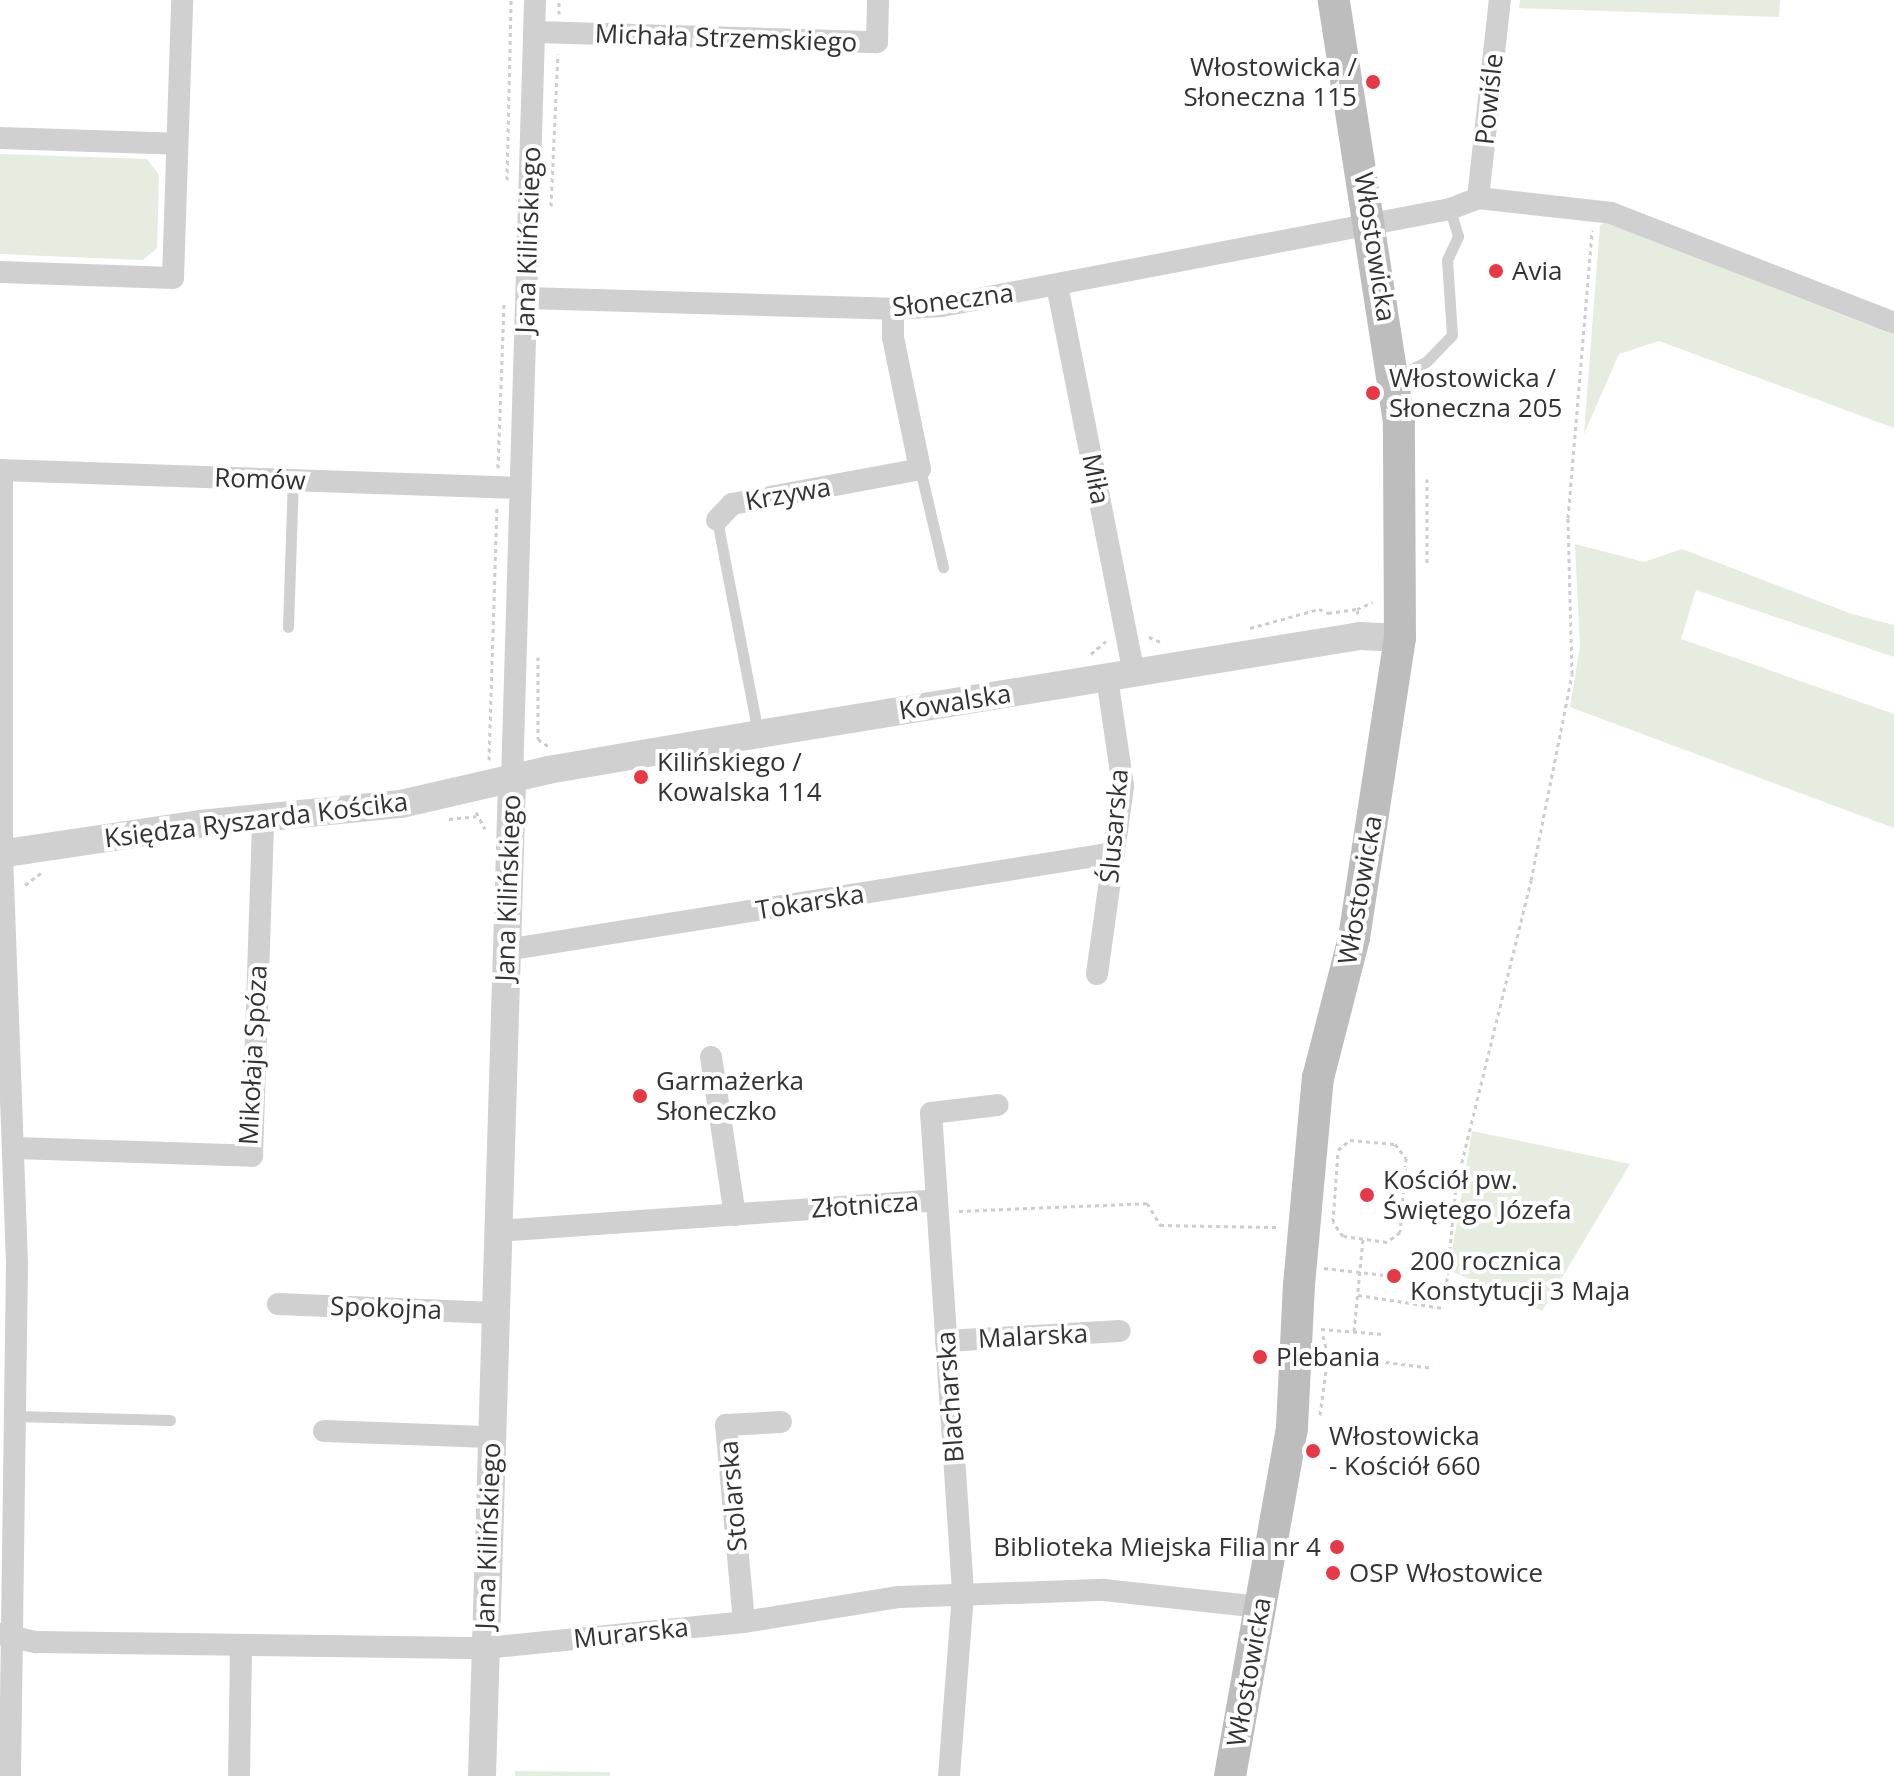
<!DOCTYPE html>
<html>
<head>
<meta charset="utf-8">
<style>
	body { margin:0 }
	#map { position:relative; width:1894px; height:1776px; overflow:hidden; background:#fff; font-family:"Open Sans",sans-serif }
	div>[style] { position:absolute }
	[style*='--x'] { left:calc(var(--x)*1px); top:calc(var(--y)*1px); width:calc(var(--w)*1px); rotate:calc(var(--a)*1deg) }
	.green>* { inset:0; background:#e6ecdf }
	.path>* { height:3px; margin-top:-1.5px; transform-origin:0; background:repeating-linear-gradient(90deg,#cdcdcd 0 4px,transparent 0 8px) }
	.service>* { height:11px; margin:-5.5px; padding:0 5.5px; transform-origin:5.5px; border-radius:5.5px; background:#d0d0d0 }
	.minor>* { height:22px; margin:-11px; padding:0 11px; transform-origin:11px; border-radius:11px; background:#d0d0d0 }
	.tertiary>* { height:28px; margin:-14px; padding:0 14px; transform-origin:14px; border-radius:14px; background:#d0d0d0 }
	.secondary>* { height:32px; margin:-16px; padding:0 16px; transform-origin:16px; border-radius:16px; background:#bdbdbd }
	.dots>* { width:22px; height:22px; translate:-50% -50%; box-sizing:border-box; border:4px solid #fff; border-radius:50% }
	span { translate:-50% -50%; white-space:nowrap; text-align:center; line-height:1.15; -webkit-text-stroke:8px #fff; paint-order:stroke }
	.street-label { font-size:26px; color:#333 }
	.poi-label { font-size:26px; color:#333 }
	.right { translate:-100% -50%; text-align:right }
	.left { translate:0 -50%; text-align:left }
</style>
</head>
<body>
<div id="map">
	<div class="green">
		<div style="clip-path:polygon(1520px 0,1780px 0,1779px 17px,1519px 8px)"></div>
		<div style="clip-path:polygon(0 154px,147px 159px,159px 175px,157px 248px,143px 260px,0 254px)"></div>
		<div style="clip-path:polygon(1606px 222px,1894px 335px,1894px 428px,1659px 341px,1619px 354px,1584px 434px,1600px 225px)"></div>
		<div style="clip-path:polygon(1575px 544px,1644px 562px,1682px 549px,1852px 614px,1894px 625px,1894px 657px,1696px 590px,1681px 639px,1894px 714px,1894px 828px,1570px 707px,1580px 646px)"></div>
		<div style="clip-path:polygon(1472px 1131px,1630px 1164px,1542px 1311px,1449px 1270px)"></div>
		<div style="clip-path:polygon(515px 1771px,610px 1772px,610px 1776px,515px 1776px)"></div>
	</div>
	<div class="path">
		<div style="--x:559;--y:14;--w:14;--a:-90"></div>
		<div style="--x:507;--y:180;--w:180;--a:-88.7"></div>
		<div style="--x:551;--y:206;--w:152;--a:-87.4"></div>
		<div style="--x:498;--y:468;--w:164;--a:-87.9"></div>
		<div style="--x:1427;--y:479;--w:84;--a:90"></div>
		<div style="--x:1358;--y:614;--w:5;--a:-101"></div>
		<div style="--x:1357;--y:609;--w:17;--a:-24"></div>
		<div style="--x:1250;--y:628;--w:72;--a:-15.4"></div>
		<div style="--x:1319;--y:609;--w:10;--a:24"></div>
		<div style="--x:1328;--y:613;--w:29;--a:-8"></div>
		<div style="--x:1149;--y:637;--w:15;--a:23"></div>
		<div style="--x:1091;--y:654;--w:20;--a:-41"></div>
		<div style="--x:538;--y:657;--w:82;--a:90"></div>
		<div style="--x:538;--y:739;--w:12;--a:35"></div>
		<div style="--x:489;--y:760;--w:252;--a:-88.2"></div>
		<div style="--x:476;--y:812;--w:19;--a:62"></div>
		<div style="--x:449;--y:819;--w:27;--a:-6"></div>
		<div style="--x:25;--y:885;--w:20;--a:-37"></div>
		<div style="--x:1350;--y:1140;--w:45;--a:5.1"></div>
		<div style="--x:1395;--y:1144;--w:18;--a:52"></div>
		<div style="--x:1406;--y:1158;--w:74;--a:94.6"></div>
		<div style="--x:1400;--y:1232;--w:16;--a:142"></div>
		<div style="--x:1387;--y:1242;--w:44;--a:-172.2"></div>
		<div style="--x:1343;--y:1236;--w:17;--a:-126"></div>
		<div style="--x:1333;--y:1222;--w:72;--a:-86"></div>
		<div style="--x:1338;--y:1150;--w:16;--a:-40"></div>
		<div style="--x:959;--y:1211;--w:188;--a:-2.4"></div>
		<div style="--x:1147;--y:1203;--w:26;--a:59"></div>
		<div style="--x:1160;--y:1225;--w:119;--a:1"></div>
		<div style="--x:1324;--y:1268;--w:70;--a:6.5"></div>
		<div style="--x:1446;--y:1290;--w:104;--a:-84.5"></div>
		<div style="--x:1456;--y:1186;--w:315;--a:-76.2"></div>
		<div style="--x:1531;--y:880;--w:210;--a:-78.7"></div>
		<div style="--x:1572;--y:674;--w:156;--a:-91.5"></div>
		<div style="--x:1568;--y:518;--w:289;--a:-85.2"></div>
		<div style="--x:1358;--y:1295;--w:86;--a:8.7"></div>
		<div style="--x:1321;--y:1329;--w:63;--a:4.5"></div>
		<div style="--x:1354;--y:1331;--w:92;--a:-84.4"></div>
		<div style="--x:1330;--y:1355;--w:104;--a:7.2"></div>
		<div style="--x:1320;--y:1415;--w:61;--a:-82.4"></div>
		<div style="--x:1328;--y:1355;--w:20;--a:-105"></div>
	</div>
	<div class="service">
		<div style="--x:1397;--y:376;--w:32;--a:-26"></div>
		<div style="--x:1426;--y:362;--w:37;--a:-46"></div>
		<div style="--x:1452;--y:335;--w:75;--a:-93.8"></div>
		<div style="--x:1447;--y:260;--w:26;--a:-65"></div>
		<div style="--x:1458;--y:236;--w:28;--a:-107"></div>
		<div style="--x:920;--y:469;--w:101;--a:76.8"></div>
		<div style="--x:717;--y:520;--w:216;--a:79.1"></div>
		<div style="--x:288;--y:627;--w:147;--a:-88.1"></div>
		<div style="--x:15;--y:1416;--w:155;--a:1.5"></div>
	</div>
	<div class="minor">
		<div style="--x:535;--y:32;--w:342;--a:1.7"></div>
		<div style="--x:877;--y:42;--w:42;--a:-88.6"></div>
		<div style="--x:0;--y:138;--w:177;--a:1.9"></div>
		<div style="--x:1478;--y:198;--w:199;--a:-83.7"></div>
		<div style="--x:0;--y:272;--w:173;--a:2"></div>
		<div style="--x:173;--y:278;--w:278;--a:-88.1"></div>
		<div style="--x:1057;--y:285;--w:396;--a:78.8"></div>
		<div style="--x:527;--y:298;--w:366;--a:1.7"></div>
		<div style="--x:893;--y:309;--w:49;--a:-3.5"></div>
		<div style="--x:942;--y:306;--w:517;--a:-10.81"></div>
		<div style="--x:1450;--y:209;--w:30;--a:-21"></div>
		<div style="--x:1478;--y:198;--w:134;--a:6.4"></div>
		<div style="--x:1611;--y:213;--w:304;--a:21.2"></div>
		<div style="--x:0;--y:470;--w:520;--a:1.98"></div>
		<div style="--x:2;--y:470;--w:384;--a:90"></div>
		<div style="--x:2;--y:854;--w:408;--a:87.9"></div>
		<div style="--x:17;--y:1262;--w:514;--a:90.78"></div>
		<div style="--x:717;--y:520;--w:22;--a:-47"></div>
		<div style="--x:732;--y:504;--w:191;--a:-10.5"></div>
		<div style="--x:920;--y:469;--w:134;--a:-101.6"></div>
		<div style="--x:893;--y:338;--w:29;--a:-90"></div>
		<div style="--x:512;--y:780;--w:780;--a:-88.31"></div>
		<div style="--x:505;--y:950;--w:617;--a:-9.05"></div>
		<div style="--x:1097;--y:974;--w:190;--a:-82.1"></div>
		<div style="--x:1123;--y:786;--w:109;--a:-98.4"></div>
		<div style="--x:711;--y:1057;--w:160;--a:81.4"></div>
		<div style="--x:15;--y:1148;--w:237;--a:1.9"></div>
		<div style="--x:252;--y:1156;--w:339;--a:-88.1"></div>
		<div style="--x:937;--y:1200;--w:395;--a:86.2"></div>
		<div style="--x:963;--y:1594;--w:183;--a:94.4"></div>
		<div style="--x:498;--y:1231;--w:440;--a:-4"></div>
		<div style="--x:937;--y:1200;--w:87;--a:-93.9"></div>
		<div style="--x:931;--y:1113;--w:67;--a:-6.8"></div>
		<div style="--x:278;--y:1304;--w:217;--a:2.4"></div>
		<div style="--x:946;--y:1341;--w:174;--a:-3.3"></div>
		<div style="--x:324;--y:1431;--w:167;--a:2.1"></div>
		<div style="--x:744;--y:1622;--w:198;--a:-95.2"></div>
		<div style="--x:726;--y:1425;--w:55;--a:-3.1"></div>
		<div style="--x:0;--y:1634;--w:37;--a:13"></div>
		<div style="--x:36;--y:1642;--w:449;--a:0.8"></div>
		<div style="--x:485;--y:1648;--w:260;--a:-5.7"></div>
		<div style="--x:744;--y:1622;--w:157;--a:-9.2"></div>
		<div style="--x:899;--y:1597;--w:205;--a:-2"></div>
		<div style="--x:1104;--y:1590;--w:157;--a:6.2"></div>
		<div style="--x:239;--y:1776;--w:131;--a:-89.1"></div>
	</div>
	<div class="tertiary">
		<div style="--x:0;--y:854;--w:202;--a:-8.5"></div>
		<div style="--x:200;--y:824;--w:202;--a:-5.7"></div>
		<div style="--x:401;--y:804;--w:151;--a:-13"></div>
		<div style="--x:548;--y:770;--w:214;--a:-9.7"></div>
		<div style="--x:759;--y:734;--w:609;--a:-9.26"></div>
		<div style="--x:1360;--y:636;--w:40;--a:2.9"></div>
		<div style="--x:482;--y:1776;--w:996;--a:-88.27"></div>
	</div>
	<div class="secondary">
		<div style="--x:1230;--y:1776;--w:354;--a:-79.9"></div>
		<div style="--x:1292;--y:1427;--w:142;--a:-87.2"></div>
		<div style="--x:1299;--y:1285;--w:208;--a:-84.8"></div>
		<div style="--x:1318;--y:1078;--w:145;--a:-75.6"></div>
		<div style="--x:1354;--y:938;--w:304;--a:-81.3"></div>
		<div style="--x:1400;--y:638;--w:216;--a:-90.3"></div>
		<div style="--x:1399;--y:422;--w:427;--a:-98.8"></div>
	</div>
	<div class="dots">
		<div style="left:1373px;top:82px;background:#e63946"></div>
		<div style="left:1496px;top:271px;background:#e63946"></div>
		<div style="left:1373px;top:393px;background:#e63946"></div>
		<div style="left:641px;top:777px;background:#e63946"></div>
		<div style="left:640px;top:1096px;background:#e63946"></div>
		<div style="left:1367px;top:1195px;background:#e63946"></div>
		<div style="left:1394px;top:1276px;background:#e63946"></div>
		<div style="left:1260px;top:1357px;background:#e63946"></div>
		<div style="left:1313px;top:1451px;background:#e63946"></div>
		<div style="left:1337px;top:1547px;background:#e63946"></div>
		<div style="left:1333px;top:1573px;background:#e63946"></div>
	</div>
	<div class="street-label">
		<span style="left:726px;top:38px;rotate:2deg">Michała Strzemskiego</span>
		<span style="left:1489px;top:99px;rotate:-84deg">Powiśle</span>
		<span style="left:528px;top:240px;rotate:-88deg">Jana Kilińskiego</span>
		<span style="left:1375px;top:247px;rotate:81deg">Włostowicka</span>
		<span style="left:953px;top:300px;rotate:-7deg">Słoneczna</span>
		<span style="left:260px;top:479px;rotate:2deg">Romów</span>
		<span style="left:1096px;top:479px;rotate:79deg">Miła</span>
		<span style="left:788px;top:494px;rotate:-10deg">Krzywa</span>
		<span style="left:955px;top:702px;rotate:-9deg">Kowalska</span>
		<span style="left:256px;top:820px;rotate:-7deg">Księdza Ryszarda Kościka</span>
		<span style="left:1114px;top:826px;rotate:-85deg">Ślusarska</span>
		<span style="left:508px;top:888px;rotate:-88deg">Jana Kilińskiego</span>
		<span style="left:1360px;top:890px;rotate:-80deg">Włostowicka</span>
		<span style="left:810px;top:902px;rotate:-9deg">Tokarska</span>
		<span style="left:253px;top:1055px;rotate:-87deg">Mikołaja Spóza</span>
		<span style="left:865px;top:1205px;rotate:-4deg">Złotnicza</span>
		<span style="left:386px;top:1308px;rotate:2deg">Spokojna</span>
		<span style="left:1033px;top:1336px;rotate:-3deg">Malarska</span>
		<span style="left:950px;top:1397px;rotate:-94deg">Blacharska</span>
		<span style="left:733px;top:1496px;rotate:-95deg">Stolarska</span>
		<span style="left:488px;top:1536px;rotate:-88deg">Jana Kilińskiego</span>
		<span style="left:631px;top:1633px;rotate:-6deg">Murarska</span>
		<span style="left:1249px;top:1672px;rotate:-80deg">Włostowicka</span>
	</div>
	<div class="poi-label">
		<span class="right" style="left:1357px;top:82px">Włostowicka /<br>Słoneczna 115</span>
		<span class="left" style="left:1512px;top:271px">Avia</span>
		<span class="left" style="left:1389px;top:393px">Włostowicka /<br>Słoneczna 205</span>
		<span class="left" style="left:657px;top:777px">Kilińskiego /<br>Kowalska 114</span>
		<span class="left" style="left:656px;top:1096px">Garmażerka<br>Słoneczko</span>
		<span class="left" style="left:1383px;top:1195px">Kościół pw.<br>Świętego Józefa</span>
		<span class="left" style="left:1410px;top:1276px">200 rocznica<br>Konstytucji 3 Maja</span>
		<span class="left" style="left:1276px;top:1357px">Plebania</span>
		<span class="left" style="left:1329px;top:1451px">Włostowicka<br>- Kościół 660</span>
		<span class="right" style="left:1321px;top:1547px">Biblioteka Miejska Filia nr 4</span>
		<span class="left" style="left:1349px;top:1573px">OSP Włostowice</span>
	</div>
</div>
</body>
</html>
